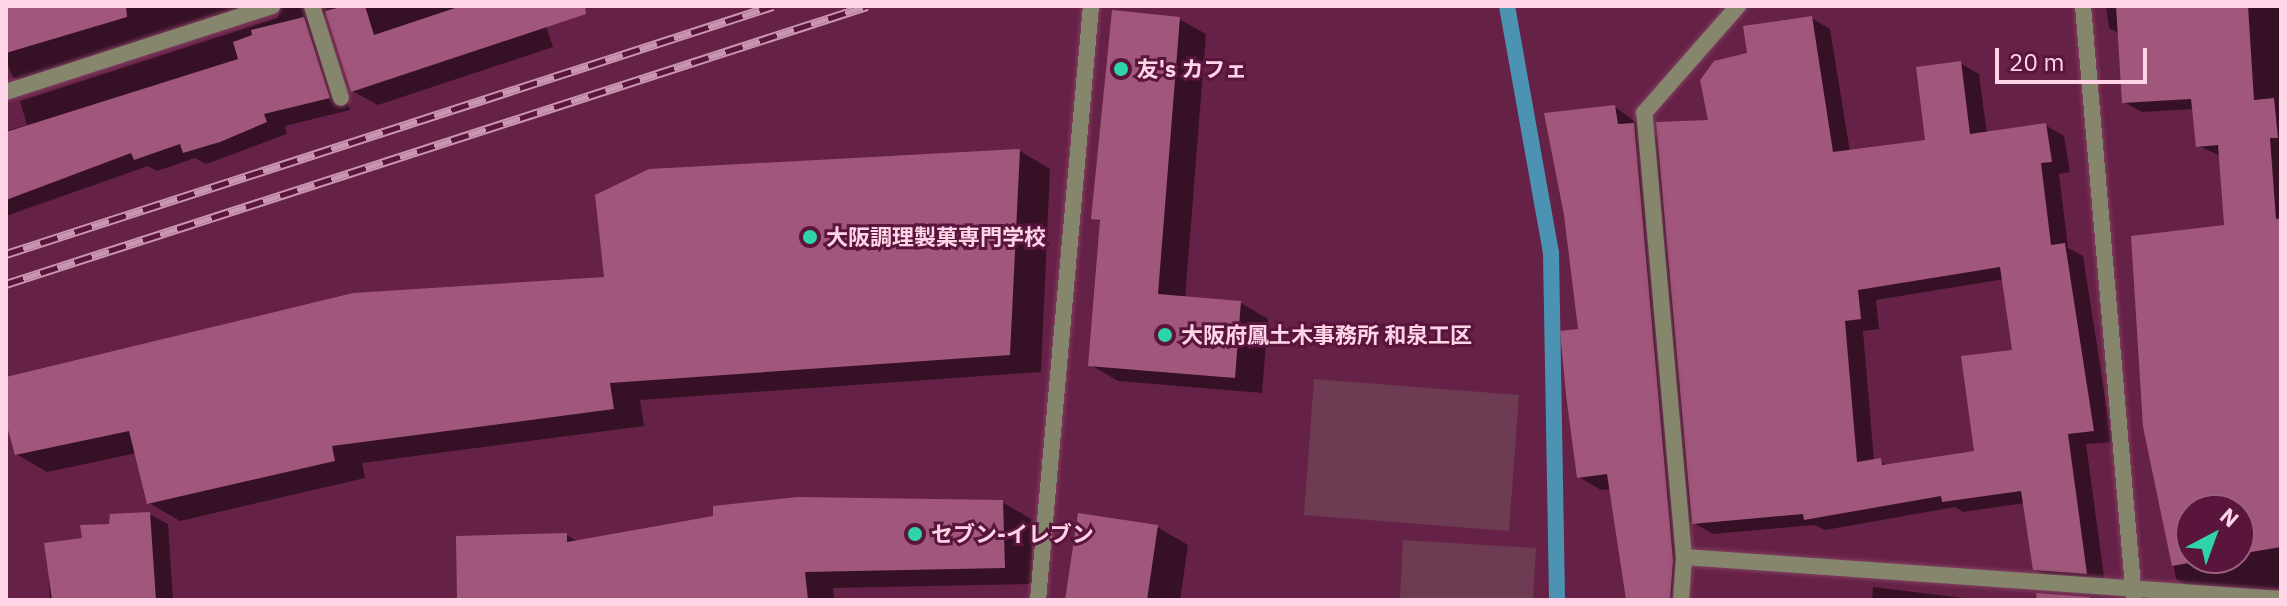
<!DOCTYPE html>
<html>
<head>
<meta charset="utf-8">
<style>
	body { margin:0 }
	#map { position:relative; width:2287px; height:606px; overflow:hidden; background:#662146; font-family:"IBM Plex Sans","Noto Sans JP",sans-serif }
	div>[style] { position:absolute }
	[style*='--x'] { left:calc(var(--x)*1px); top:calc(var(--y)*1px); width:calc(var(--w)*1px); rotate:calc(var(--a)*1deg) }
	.green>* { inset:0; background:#6d3c53 }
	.shadow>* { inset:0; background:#0007 }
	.stream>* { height:16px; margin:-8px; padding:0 8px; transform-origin:8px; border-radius:8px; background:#4c92b3 }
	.building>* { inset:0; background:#a1567b }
	.roads { filter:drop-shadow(0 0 2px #824163) drop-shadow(0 0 2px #824163) }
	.street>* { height:16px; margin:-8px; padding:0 8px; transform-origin:8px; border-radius:8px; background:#85866c }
	.rail>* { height:9px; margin-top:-4.5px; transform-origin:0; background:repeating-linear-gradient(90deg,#5a153c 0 18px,#ca96af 0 36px); box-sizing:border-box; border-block:2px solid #ca96af }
	.dots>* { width:22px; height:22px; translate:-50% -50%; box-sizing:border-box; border:4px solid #5a153c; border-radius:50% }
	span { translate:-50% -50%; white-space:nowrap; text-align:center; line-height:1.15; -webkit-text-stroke:6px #5a153c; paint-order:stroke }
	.poi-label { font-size:22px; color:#ffd4e6; font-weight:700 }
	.left { translate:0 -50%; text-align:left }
	.frame { position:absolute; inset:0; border:8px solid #ffd4e6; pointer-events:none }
	.north { position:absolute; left:2175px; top:494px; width:80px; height:80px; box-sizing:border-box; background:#5a153c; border:2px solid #9c6180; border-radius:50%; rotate:41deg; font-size:22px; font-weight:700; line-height:32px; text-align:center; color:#ffd4e6 }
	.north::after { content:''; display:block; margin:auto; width:28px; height:36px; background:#2fd4aa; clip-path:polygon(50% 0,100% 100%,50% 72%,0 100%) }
	.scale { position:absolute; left:1995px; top:48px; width:152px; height:36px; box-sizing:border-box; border:4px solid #ffd4e6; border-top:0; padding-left:10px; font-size:24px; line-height:28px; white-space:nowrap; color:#ffd4e6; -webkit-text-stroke:6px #5a153c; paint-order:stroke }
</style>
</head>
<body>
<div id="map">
	<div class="green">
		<div style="clip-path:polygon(1314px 379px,1519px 395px,1509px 531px,1304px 515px)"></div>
		<div style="clip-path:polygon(1403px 540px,1536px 548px,1533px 600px,1400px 600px)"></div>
	</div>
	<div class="shadow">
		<div style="clip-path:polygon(6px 6px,319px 6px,327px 11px,326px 6px,539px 6px,553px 47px,378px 105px,352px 91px,327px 11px,322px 22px,350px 110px,285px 126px,287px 134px,206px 164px,195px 158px,157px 171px,148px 166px,6px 216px,6px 131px,27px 125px,20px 101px,277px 18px,281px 10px,35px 90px,13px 77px,6px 61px)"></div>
		<div style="clip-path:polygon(evenodd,2106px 6px,2196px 6px,2196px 11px,2281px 6px,2281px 589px,2246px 593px,2194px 589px,2176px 579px,2145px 427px,2226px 227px,2221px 156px,2198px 146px,2194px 109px,2142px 112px,2124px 102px,2120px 34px,2109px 28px,2106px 6px,2191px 510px,2239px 510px,2239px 558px,2191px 558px,2191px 510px)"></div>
		<div style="clip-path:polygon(evenodd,1811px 18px,1830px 29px,1850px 152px,1927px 142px,1960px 63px,1979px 74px,1987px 134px,2045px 125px,2064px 136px,2070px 172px,2059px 174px,2068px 248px,2083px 256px,2112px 442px,2086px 444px,2105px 584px,2054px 580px,2035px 569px,2025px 503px,1963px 512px,1955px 507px,1825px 530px,1815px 525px,1713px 534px,1690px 521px,1692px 556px,1680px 600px,1628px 600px,1611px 489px,1601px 490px,1579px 477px,1580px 330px,1615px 107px,1660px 140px,1711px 121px,1750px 55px,1811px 18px,2004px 279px,2014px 351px,1976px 453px,1890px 465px,1874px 461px,1863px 331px,1879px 329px,1876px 300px,2004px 279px)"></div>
		<div style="clip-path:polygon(1179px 19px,1206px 34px,1185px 299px,1241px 303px,1268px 319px,1262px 393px,1118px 381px,1091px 365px,1102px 223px,1094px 218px)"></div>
		<div style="clip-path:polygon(1020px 151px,1050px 169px,1041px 372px,640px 400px,644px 426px,362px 463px,365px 478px,180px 521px,149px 503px,137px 453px,47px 472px,16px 454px,6px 415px,6px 379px,607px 278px)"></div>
		<div style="clip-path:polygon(1002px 502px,1031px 519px,1033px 584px,833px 588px,834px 600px,459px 600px,567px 535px,578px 542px)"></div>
		<div style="clip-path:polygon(149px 514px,168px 524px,173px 600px,50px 600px,47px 544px,84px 540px)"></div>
		<div style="clip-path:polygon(1157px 527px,1188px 545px,1180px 600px,1067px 600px)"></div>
		<div style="clip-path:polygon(1873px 587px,1980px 600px,1872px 600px)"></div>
	</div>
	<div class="stream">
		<div style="--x:1507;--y:6;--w:251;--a:79.9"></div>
		<div style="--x:1551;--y:253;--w:347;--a:89"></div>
	</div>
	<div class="building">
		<div style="clip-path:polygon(6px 6px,126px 6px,127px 17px,6px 53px)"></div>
		<div style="clip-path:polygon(345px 6px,365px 6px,374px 35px,461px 6px,585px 6px,586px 14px,351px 92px,325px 11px)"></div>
		<div style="clip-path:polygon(2116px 6px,2248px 6px,2254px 100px,2274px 98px,2278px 138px,2270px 138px,2276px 219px,2281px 218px,2281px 547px,2239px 554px,2239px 510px,2191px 510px,2191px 558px,2217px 558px,2172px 566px,2143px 427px,2131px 236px,2224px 225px,2218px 145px,2196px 147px,2191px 99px,2122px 103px)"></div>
		<div style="clip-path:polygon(1112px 10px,1180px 17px,1158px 294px,1241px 301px,1235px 378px,1088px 366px,1100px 220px,1091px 219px)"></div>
		<div style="clip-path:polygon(evenodd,1812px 16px,1833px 152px,1925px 140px,1916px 67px,1961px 61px,1970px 134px,2046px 123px,2052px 162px,2041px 163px,2051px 245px,2065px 243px,2094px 431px,2068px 434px,2087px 574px,2033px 570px,2021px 491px,1942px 502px,1941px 496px,1804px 520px,1803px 514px,1692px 524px,1656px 122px,1708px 120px,1700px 80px,1714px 61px,1747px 53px,1743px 26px,1812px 16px,2000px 267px,2012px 350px,1961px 356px,1974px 451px,1882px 465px,1881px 458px,1857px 462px,1845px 321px,1861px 319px,1858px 290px,2000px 267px)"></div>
		<div style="clip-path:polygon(304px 17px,330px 98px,264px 114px,267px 122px,220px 142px,183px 153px,180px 144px,134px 160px,131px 153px,6px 200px,6px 132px,238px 59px,233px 42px,252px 35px,251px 30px)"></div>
		<div style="clip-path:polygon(1615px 105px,1618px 124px,1634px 123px,1673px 560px,1670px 600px,1626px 600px,1607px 474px,1577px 478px,1566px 395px,1560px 331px,1578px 329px,1564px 215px,1544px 113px)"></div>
		<div style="clip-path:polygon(1020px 149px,1010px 355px,610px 383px,614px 409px,332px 446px,335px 461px,147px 504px,129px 431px,15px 455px,6px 423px,6px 377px,353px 293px,604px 277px,595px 195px,649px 169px)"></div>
		<div style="clip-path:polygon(798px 497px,1003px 500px,1005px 568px,805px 572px,808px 600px,457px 600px,456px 536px,567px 533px,567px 542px,713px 516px,713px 506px)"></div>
		<div style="clip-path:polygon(150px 512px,156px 600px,52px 600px,44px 543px,82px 538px,80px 525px,109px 524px,110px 514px)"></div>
		<div style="clip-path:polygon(1078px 513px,1158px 525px,1147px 600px,1065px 600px)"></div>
		<div style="clip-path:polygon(2036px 593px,2090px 597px,2090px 600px,2037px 600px)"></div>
	</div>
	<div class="roads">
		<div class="street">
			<div style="--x:312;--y:6;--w:96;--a:72.5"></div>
			<div style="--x:2083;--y:6;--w:594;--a:85.08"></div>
			<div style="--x:6;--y:92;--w:280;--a:-17.9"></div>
			<div style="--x:1684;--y:557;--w:598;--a:4.02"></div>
			<div style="--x:1038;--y:600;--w:596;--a:-84.9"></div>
			<div style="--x:1681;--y:600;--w:43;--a:-86"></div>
			<div style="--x:1684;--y:557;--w:446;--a:-95.1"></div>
			<div style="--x:1644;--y:113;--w:142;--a:-48.7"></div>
		</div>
	</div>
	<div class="rail">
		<div style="--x:6;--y:254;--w:806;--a:-17.92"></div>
		<div style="--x:6;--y:284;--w:905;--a:-17.89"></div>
	</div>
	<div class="dots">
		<div style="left:1121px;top:69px;background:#2fd4aa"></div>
		<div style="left:810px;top:237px;background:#2fd4aa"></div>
		<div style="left:1165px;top:335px;background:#2fd4aa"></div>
		<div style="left:915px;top:534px;background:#2fd4aa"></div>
	</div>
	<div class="poi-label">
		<span class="left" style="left:1137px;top:69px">友's カフェ</span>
		<span class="left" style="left:826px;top:237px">大阪調理製菓専門学校</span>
		<span class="left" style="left:1181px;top:335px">大阪府鳳土木事務所 和泉工区</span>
		<span class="left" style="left:931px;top:534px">セブン-イレブン</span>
	</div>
	<div class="frame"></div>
	<div class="north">N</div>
	<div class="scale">20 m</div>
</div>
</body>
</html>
